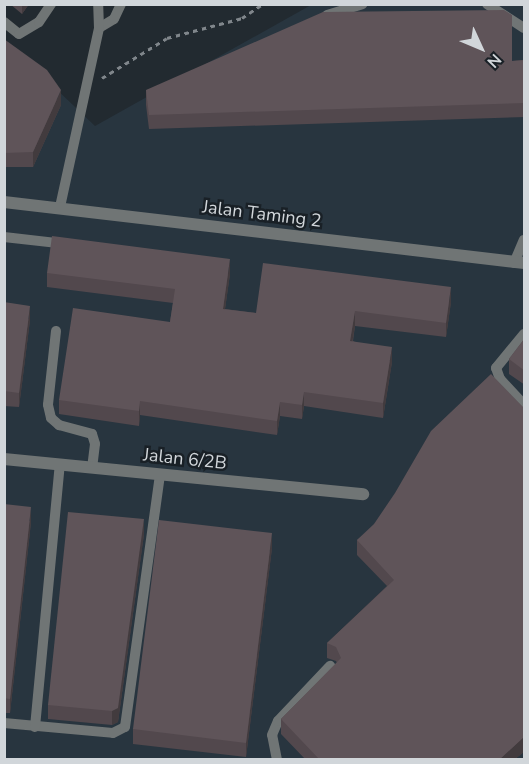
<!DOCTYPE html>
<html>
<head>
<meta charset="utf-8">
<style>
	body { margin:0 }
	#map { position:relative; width:529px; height:764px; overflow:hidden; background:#222a30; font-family:"Nunito Sans",sans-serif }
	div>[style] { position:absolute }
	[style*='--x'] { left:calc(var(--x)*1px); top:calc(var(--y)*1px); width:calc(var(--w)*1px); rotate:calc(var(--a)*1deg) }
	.built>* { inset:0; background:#28353f }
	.path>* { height:3px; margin-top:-1.5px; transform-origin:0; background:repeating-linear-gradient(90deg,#80868b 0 4.5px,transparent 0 9px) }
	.service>* { height:10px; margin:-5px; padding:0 5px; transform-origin:5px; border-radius:5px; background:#707575 }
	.minor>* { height:12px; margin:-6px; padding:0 6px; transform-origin:6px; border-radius:6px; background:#707575 }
	.wall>* { inset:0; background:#52484d }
	.shaded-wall>* { inset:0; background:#423b3e }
	.building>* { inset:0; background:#5f5459 }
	span { translate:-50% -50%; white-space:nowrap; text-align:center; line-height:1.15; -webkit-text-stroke:5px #192026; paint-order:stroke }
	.street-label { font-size:18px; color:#d1d6da }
	.frame { position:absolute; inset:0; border:6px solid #d1d6da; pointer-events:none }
	.north { position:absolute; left:451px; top:18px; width:60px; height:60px; -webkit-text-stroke:4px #192026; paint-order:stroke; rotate:134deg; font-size:16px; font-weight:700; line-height:24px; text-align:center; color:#d1d6da }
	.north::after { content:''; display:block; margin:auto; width:21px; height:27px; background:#d1d6da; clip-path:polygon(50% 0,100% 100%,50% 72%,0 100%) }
</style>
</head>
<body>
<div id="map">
	<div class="built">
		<div style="clip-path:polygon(311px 5px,524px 5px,524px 759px,5px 759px,4px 49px,52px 85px,95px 126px)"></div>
	</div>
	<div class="path">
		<div style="--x:102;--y:78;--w:76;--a:-31.6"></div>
		<div style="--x:167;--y:38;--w:78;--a:-14.9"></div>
		<div style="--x:242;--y:18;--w:25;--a:-34"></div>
	</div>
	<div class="service">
		<div style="--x:487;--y:4;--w:44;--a:33"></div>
		<div style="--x:327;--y:15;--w:37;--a:-17"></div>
		<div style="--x:4;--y:22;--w:19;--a:39"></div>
		<div style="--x:19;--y:34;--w:23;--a:-31"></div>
		<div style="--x:39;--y:22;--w:22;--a:-56"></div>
		<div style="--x:99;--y:28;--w:17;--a:-31"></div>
		<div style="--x:114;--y:19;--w:17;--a:-65"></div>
		<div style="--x:60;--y:207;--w:183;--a:-77.7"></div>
		<div style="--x:99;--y:28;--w:24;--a:-92"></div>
		<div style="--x:4;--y:237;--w:61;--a:6.5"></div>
		<div style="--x:514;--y:263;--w:25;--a:-67"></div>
		<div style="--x:56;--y:331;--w:74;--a:96.2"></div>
		<div style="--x:48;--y:405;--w:13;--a:77"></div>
		<div style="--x:51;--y:418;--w:11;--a:41"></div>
		<div style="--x:59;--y:425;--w:34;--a:15"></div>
		<div style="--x:92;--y:434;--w:10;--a:73"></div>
		<div style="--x:95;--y:444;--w:24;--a:97"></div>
		<div style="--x:524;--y:334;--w:44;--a:129.5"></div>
		<div style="--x:496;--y:368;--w:12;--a:70"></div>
		<div style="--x:500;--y:379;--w:35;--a:47"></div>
		<div style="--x:4;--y:723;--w:109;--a:5.2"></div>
		<div style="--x:113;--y:733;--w:13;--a:-27"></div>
		<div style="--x:125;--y:727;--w:255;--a:-82.1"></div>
		<div style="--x:35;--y:727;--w:264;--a:-84.6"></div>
		<div style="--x:277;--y:760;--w:25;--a:-101"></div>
		<div style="--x:272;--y:735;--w:15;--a:-67"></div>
		<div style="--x:278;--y:721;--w:76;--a:-46.6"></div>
	</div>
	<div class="minor">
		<div style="--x:4;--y:202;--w:524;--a:6.69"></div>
		<div style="--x:4;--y:459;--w:361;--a:5.6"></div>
	</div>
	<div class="wall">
		<div style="clip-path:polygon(10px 4px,29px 4px,22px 14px)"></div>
		<div style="clip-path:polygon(4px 39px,61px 105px,33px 167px,4px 167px)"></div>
		<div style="clip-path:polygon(525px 60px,525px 117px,149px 129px,146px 105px,146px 90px)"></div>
		<div style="clip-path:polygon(47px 273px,230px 274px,225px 309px,256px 313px,451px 302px,446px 337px,355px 326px,353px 341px,392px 362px,383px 418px,304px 406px,302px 419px,280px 416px,277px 435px,140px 415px,139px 426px,59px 414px,59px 400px,170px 322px,173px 303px,47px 287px)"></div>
		<div style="clip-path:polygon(4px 302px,30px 320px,19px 407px,4px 406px)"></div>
		<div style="clip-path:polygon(525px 338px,525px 385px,509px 374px,509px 359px)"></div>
		<div style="clip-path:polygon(525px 409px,525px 751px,515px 759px,305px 759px,281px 734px,281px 719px,337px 663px,336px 661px,327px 658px,327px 643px,387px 586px,357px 555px,357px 540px)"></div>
		<div style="clip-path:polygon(4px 504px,31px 522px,10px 713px,4px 713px)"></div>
		<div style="clip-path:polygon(144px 534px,118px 722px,112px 725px,48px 719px,48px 705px)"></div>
		<div style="clip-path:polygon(272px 548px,246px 757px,133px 744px,133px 729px)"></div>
	</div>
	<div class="shaded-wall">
		<div style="clip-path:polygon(22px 4px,29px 4px,22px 14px)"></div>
		<div style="clip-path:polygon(61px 90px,61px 105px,33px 167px,33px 152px)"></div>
		<div style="clip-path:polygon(230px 259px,230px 274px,223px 323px,223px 309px)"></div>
		<div style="clip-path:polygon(451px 287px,451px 302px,446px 337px,446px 323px)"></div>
		<div style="clip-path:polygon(30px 306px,30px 320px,19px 407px,19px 393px)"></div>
		<div style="clip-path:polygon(355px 311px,355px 326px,350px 355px,350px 341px)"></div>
		<div style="clip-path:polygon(392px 347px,392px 362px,383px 418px,383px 403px)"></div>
		<div style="clip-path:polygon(304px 392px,304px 406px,302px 419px,302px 405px)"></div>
		<div style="clip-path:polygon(140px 401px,140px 415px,139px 426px,139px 411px)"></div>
		<div style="clip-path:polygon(280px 402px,280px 416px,277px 435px,277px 421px)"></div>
		<div style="clip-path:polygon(31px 507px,31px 522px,10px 713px,10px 699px)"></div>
		<div style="clip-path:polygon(144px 519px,144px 534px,118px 722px,112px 725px,112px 711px)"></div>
		<div style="clip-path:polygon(272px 533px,272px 548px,246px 757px,246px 743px)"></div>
		<div style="clip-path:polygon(525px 736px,525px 751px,515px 759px,500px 759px)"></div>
	</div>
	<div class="building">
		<div style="clip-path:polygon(504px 10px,512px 15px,512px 61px,525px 60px,525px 103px,149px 115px,146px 90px,323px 12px)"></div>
		<div style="clip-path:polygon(4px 39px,47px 70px,61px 90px,33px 152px,4px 153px)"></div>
		<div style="clip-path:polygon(52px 236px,230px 259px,223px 309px,256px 313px,263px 263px,451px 287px,446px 323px,355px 311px,350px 341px,392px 347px,383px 403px,304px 392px,302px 405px,280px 402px,277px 421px,140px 401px,139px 411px,59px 400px,73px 308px,170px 322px,175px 289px,47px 273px)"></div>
		<div style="clip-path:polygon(4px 302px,30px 306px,19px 393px,4px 391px)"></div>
		<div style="clip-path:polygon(525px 338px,525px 371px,509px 359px)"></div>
		<div style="clip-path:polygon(491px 374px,525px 409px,525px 736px,500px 759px,319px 759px,281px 719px,341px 658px,336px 647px,327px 643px,394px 580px,357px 540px,374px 524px,395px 493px,431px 431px)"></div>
		<div style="clip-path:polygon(4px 504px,31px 507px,10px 699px,4px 698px)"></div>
		<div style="clip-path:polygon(68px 512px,144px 519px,118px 708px,112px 711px,48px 705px)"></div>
		<div style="clip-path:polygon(159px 520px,272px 533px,246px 743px,133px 729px)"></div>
	</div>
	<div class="street-label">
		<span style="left:262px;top:214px;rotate:7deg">Jalan Taming 2</span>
		<span style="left:185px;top:459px;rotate:6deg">Jalan 6/2B</span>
	</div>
	<div class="frame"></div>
	<div class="north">N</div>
</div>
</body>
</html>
